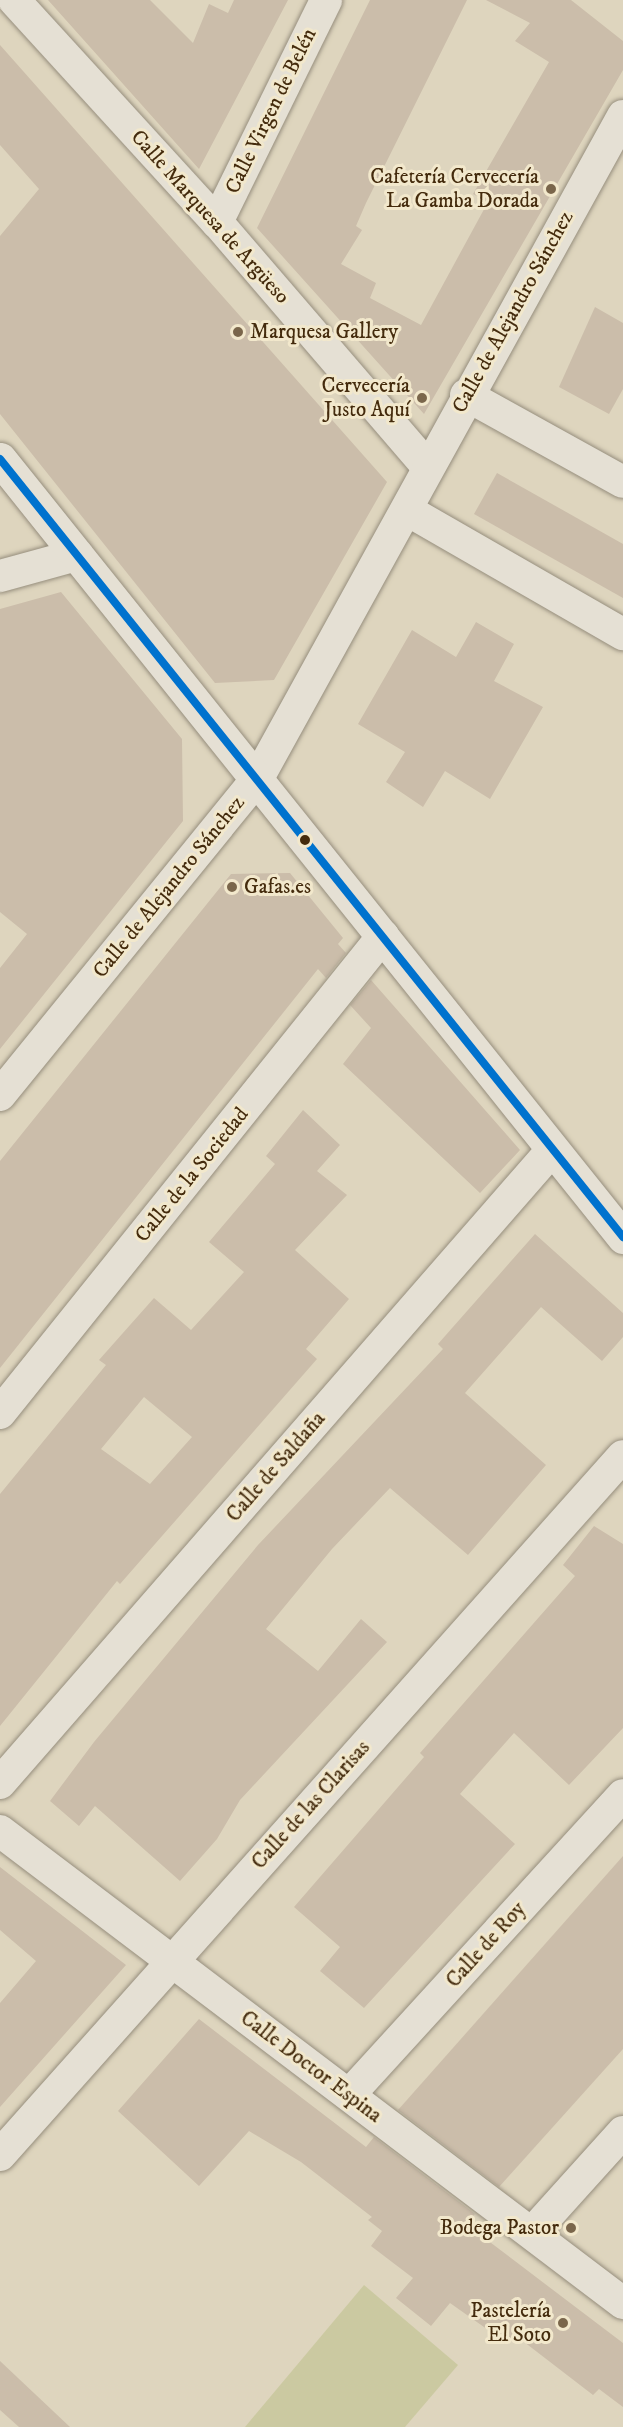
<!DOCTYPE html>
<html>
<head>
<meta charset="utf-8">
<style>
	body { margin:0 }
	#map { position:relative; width:623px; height:2427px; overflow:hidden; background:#ded5be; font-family:"IM FELL DW Pica",serif }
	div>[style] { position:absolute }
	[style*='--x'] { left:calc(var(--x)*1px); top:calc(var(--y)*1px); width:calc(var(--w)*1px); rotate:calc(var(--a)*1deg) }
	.green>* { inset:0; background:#cbc9a1 }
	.building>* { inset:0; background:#cbbdaa }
	.roads { filter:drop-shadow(0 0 2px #968e7d) drop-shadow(0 0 2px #968e7d) }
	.minor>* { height:32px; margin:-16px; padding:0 16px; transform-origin:16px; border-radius:16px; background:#e5e0d4 }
	.tertiary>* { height:33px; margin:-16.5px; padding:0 16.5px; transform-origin:16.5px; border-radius:16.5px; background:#e5e0d4 }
	.bus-1>* { height:8px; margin:-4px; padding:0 4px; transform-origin:4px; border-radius:4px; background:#0072ce }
	.dots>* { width:16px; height:16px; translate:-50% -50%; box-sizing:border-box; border:3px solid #f2e8cc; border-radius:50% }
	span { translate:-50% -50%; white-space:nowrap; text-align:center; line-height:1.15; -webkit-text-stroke:6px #f2e8cc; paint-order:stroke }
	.street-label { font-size:21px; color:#442b0d }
	.poi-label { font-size:21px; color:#442b0d }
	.right { translate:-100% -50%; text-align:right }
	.left { translate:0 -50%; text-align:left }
</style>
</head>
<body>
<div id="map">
	<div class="green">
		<div style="clip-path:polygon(364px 2285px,458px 2365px,405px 2427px,245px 2427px)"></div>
	</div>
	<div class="building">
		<div style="clip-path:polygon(48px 0,150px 0,193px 43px,209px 4px,228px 13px,234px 0,288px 0,199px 169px)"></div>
		<div style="clip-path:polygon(370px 0,467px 0,366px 203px,356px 226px,362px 230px,341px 264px,376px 283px,370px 298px,421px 325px,488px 202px,473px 194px,549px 62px,515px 41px,530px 23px,486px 0,571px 0,623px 41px,623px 70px,424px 414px,257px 228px)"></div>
		<div style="clip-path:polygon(0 45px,387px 482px,274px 680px,215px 683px,0 414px,0 236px,39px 189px,0 145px)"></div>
		<div style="clip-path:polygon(595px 307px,623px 323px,623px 389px,609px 414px,559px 387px)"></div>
		<div style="clip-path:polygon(497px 473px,623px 544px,623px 598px,474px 514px)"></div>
		<div style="clip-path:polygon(61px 592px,182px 739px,183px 821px,0 1049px,0 968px,27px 934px,0 912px,0 609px)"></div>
		<div style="clip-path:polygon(476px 622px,514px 644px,494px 681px,543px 707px,490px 799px,445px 771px,423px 807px,386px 782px,405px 752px,358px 724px,412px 630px,456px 657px)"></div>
		<div style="clip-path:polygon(290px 873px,343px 938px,338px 944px,346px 953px,326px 978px,318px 969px,0 1368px,0 1161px,231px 874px)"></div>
		<div style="clip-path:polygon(371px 980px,520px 1150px,480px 1193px,343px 1064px,371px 1028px,350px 1005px)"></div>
		<div style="clip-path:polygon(evenodd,303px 1110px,340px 1145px,317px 1171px,347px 1195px,295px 1250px,349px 1299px,306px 1349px,317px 1359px,120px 1584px,117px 1581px,0 1726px,0 1494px,106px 1365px,99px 1360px,154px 1298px,191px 1330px,244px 1272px,209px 1242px,275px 1164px,266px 1156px,303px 1110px,144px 1397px,192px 1437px,150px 1484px,101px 1449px,144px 1397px)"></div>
		<div style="clip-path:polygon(535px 1234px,623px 1313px,623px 1337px,602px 1361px,541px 1307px,465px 1393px,546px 1465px,468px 1555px,390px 1488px,332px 1549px,266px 1629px,318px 1671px,361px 1619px,387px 1642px,240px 1800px,217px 1839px,180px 1881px,95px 1806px,79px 1826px,50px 1801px,94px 1742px,258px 1545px,443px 1349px,438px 1344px)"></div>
		<div style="clip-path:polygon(594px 1526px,623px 1544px,623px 1728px,569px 1785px,514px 1733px,460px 1794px,515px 1844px,364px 2008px,320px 1971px,340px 1947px,294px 1907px,424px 1757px,420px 1753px,575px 1576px,563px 1565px)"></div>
		<div style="clip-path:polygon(623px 1856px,623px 2049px,499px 2187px,398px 2110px)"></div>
		<div style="clip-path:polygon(0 1867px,126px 1965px,0 2107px,0 2003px,36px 1961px,0 1930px)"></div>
		<div style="clip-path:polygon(199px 2019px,366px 2147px,374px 2137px,475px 2214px,466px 2224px,623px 2343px,623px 2407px,599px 2389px,593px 2395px,515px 2335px,508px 2344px,450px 2303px,431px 2326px,396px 2298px,413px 2278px,371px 2246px,382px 2231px,368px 2220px,372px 2217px,301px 2162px,249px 2131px,199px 2186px,118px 2111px)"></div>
		<div style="clip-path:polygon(0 2361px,70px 2427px,19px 2427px,0 2410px)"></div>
	</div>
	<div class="roads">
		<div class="minor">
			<div style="--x:14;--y:0;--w:301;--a:47.6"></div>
			<div style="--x:217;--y:222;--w:321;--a:49.3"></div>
			<div style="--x:217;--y:222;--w:247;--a:-63.8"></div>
			<div style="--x:466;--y:395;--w:179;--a:29"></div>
			<div style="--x:407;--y:510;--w:249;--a:29.9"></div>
			<div style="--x:0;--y:576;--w:80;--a:-15.3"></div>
			<div style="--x:0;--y:1095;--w:409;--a:-50.9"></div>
			<div style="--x:258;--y:778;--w:756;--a:-61.13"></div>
			<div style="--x:0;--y:1413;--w:612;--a:-51.24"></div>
			<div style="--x:0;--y:1783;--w:840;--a:-48.91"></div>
			<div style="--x:0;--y:1831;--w:782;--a:37.15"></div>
			<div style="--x:349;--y:2095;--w:406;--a:-47.6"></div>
			<div style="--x:0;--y:2155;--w:936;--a:-48.29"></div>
			<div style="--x:532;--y:2233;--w:136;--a:-48"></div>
		</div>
		<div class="tertiary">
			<div style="--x:0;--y:459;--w:997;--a:51.31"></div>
		</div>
	</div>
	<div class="bus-1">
		<div style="--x:0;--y:459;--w:997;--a:51.31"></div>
	</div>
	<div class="dots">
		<div style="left:551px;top:189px;background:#7a664b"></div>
		<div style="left:238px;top:332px;background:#7a664b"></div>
		<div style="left:422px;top:398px;background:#7a664b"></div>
		<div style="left:305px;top:840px;background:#442b0d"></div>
		<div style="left:232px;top:887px;background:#7a664b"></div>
		<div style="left:571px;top:2228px;background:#7a664b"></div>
		<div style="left:563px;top:2323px;background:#7a664b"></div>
	</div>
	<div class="street-label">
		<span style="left:271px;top:111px;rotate:-64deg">Calle Virgen de Belén</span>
		<span style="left:210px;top:217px;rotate:48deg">Calle Marquesa de Argüeso</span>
		<span style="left:513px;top:312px;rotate:-61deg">Calle de Alejandro Sánchez</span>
		<span style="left:169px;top:887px;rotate:-51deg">Calle de Alejandro Sánchez</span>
		<span style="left:192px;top:1175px;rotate:-51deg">Calle de la Sociedad</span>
		<span style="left:276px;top:1467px;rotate:-49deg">Calle de Saldaña</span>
		<span style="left:311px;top:1805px;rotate:-48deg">Calle de las Clarisas</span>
		<span style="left:486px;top:1945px;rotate:-48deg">Calle de Roy</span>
		<span style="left:311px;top:2067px;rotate:37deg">Calle Doctor Espina</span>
	</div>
	<div class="poi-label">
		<span class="right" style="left:539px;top:189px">Cafetería Cervecería<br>La Gamba Dorada</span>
		<span class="left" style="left:250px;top:332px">Marquesa Gallery</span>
		<span class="right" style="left:410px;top:398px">Cervecería<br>Justo Aquí</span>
		<span class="left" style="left:244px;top:887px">Gafas.es</span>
		<span class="right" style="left:559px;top:2228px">Bodega Pastor</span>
		<span class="right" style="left:551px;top:2323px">Pastelería<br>El Soto</span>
	</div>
</div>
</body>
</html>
